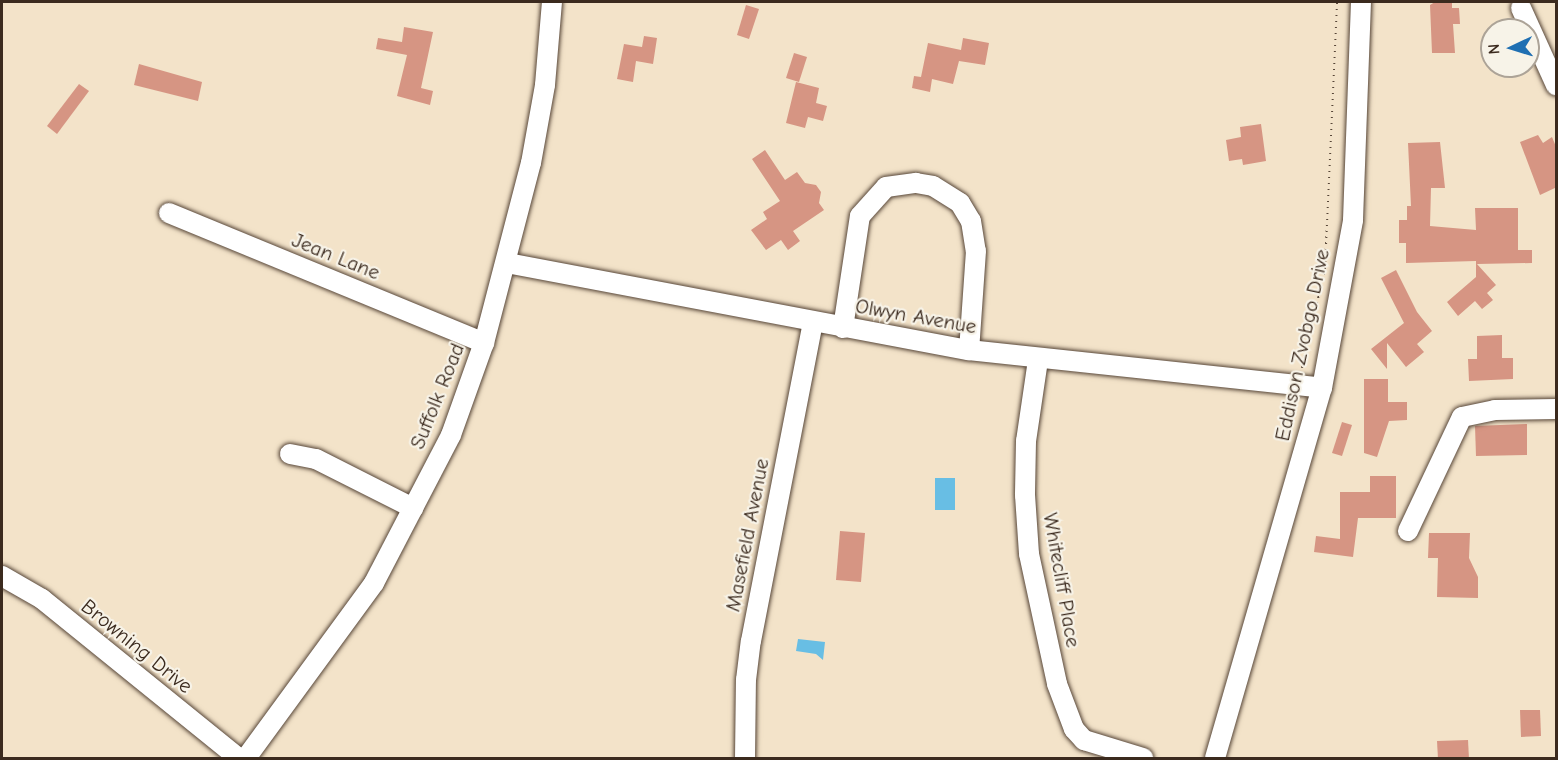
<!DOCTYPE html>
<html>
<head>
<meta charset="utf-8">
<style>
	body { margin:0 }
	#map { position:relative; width:1558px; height:760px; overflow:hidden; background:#f3e3c9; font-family:"Comic Neue",sans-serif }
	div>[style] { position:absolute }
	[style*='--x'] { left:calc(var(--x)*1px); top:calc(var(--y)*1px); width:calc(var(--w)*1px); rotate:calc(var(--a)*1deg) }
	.water>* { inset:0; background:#68bee4 }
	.building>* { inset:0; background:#d69583 }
	.path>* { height:2px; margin-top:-1px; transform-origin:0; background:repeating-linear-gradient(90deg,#574638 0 1.5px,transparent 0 6px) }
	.roads { filter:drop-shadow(0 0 2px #574638) drop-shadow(0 0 2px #574638) }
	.minor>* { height:20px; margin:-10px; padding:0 10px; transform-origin:10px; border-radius:10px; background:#fff }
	span { translate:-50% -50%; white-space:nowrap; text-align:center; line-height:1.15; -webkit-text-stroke:4.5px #f7f3e8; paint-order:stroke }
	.street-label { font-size:21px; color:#3b2a1e }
	.frame { position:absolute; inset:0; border:3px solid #3b2a1e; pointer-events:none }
	.north { position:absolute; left:1480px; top:18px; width:60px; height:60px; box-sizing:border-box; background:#f7f3e8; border:2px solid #aca397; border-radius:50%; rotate:266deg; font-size:16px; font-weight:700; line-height:24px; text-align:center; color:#3b2a1e }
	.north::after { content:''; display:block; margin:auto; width:21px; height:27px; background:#1f6fb2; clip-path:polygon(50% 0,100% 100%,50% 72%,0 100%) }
</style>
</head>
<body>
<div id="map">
	<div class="water">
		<div style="clip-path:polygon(935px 478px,955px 478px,955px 510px,935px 510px)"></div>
		<div style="clip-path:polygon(798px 639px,825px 642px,823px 660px,816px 654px,796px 651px)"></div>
	</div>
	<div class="building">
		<div style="clip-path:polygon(1435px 2px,1452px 2px,1452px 8px,1459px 8px,1460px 24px,1453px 24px,1455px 53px,1432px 53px,1430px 5px)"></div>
		<div style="clip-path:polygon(746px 5px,759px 9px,749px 39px,737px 35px)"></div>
		<div style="clip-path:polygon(404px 27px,433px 32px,421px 88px,433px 91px,430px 105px,397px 96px,407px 55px,376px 49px,378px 38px,402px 42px)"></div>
		<div style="clip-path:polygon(644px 36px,657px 38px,653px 64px,636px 61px,633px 82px,617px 79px,624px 44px,642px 47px)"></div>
		<div style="clip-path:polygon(963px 38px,989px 43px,985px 65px,959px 61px,953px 84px,932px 79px,930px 92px,912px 88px,914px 76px,921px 77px,928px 43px,961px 50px)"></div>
		<div style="clip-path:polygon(794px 53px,807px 57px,799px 82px,786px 78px)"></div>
		<div style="clip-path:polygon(139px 64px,202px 82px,198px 101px,134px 85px)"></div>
		<div style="clip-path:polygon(796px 82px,819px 88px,816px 103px,827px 106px,823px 121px,808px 117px,805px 128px,786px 123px)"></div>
		<div style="clip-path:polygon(79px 84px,89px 91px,57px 134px,47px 126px)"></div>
		<div style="clip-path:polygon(1261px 124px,1266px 161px,1243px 165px,1242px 159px,1229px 161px,1226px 140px,1241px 137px,1240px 127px)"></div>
		<div style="clip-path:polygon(1538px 135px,1543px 143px,1552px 137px,1557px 149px,1557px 187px,1540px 195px,1520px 142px)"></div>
		<div style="clip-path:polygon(1440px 142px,1445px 188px,1431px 188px,1430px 226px,1476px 230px,1475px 208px,1518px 208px,1518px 250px,1532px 250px,1532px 263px,1477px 264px,1496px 285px,1487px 293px,1493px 300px,1482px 309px,1475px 301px,1458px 316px,1447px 302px,1476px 277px,1476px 261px,1406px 263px,1406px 243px,1399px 243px,1399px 220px,1407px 220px,1407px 206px,1411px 206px,1408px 143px)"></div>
		<div style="clip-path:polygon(765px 150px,785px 180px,797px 172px,805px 183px,816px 185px,821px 192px,819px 203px,824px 210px,793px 231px,800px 241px,788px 250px,781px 240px,766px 250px,751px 230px,767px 219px,763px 212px,780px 201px,752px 159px)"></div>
		<div style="clip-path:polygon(1396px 270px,1417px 312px,1432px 331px,1417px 344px,1424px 352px,1406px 367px,1387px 343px,1387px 369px,1371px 349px,1404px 323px,1381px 278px)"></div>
		<div style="clip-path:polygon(1502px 335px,1502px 358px,1513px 358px,1513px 379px,1469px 381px,1468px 359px,1477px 359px,1477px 336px)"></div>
		<div style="clip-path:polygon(1364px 379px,1388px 379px,1388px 402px,1407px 402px,1407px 420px,1389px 421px,1377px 457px,1364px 453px)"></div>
		<div style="clip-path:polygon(1342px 422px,1352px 425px,1342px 456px,1332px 453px)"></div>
		<div style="clip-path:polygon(1527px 424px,1527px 455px,1476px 456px,1475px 426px)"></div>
		<div style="clip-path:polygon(1370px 476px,1396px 476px,1396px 518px,1358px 518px,1353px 557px,1314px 552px,1316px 536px,1340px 539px,1340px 492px,1370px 492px)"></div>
		<div style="clip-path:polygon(840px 531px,865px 533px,861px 582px,836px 580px)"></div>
		<div style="clip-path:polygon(1429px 533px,1470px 533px,1469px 558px,1478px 577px,1478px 598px,1437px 597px,1438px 558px,1428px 558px)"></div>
		<div style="clip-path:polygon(1520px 710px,1540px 710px,1541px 736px,1521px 737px)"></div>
		<div style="clip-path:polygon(1468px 740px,1469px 759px,1438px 759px,1437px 741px)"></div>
	</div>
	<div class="path">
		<div style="--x:1302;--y:368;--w:103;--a:-77"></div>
		<div style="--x:1325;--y:268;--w:266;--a:-87.4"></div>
		<div style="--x:1288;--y:438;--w:36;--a:-81"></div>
	</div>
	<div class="roads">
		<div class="minor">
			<div style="--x:1521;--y:8;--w:85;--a:65.6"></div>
			<div style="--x:169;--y:213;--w:341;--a:22.4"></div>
			<div style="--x:507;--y:263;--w:470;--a:10.7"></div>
			<div style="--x:969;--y:350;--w:355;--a:6.1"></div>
			<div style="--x:843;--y:328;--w:113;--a:-81.4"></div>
			<div style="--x:860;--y:216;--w:39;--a:-48"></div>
			<div style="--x:886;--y:187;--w:30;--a:-8"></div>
			<div style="--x:916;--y:183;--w:17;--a:10"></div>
			<div style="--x:933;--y:186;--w:32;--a:32"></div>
			<div style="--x:960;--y:203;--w:21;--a:59"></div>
			<div style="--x:971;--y:221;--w:30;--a:81"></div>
			<div style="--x:976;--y:251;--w:99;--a:94"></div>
			<div style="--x:1038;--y:360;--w:82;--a:98.4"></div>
			<div style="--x:1026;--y:441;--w:54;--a:91.1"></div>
			<div style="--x:1025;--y:495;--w:59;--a:86.1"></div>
			<div style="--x:1029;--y:554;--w:133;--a:77.8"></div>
			<div style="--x:1057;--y:684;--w:48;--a:69.3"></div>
			<div style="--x:1074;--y:729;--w:15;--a:48"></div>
			<div style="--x:1084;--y:740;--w:62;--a:17"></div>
			<div style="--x:290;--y:454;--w:26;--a:11"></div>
			<div style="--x:316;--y:459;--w:109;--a:26.8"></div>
			<div style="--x:1408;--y:531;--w:126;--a:-64.7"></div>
			<div style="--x:1462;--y:417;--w:34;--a:-12"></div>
			<div style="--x:1495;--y:410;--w:61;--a:-0.9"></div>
			<div style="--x:2;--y:576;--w:46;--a:29.9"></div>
			<div style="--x:42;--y:599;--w:252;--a:39"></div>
			<div style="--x:246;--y:758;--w:217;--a:-53.8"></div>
			<div style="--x:374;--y:583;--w:167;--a:-62.5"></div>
			<div style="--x:451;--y:435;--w:98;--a:-70.3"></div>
			<div style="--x:484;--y:343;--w:186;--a:-75.4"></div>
			<div style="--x:531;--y:163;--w:79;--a:-79.8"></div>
			<div style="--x:545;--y:85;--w:83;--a:-85.2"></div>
			<div style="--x:745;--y:758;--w:78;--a:-89.3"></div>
			<div style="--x:746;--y:680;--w:39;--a:-83"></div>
			<div style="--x:751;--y:641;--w:324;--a:-79"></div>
			<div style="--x:1215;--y:758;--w:385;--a:-73.9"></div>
			<div style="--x:1322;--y:388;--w:171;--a:-79.5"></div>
			<div style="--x:1353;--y:220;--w:218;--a:-87.9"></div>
		</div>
	</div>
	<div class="street-label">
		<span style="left:336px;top:256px;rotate:22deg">Jean Lane</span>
		<span style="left:916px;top:316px;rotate:10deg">Olwyn Avenue</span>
		<span style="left:1302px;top:345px;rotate:-78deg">Eddison Zvobgo Drive</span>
		<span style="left:437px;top:396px;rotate:-68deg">Suffolk Road</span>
		<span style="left:747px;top:535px;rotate:-79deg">Masefield Avenue</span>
		<span style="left:1062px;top:580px;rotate:80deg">Whitecliff Place</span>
		<span style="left:137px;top:646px;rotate:39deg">Browning Drive</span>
	</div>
	<div class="frame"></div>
	<div class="north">N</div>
</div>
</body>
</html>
